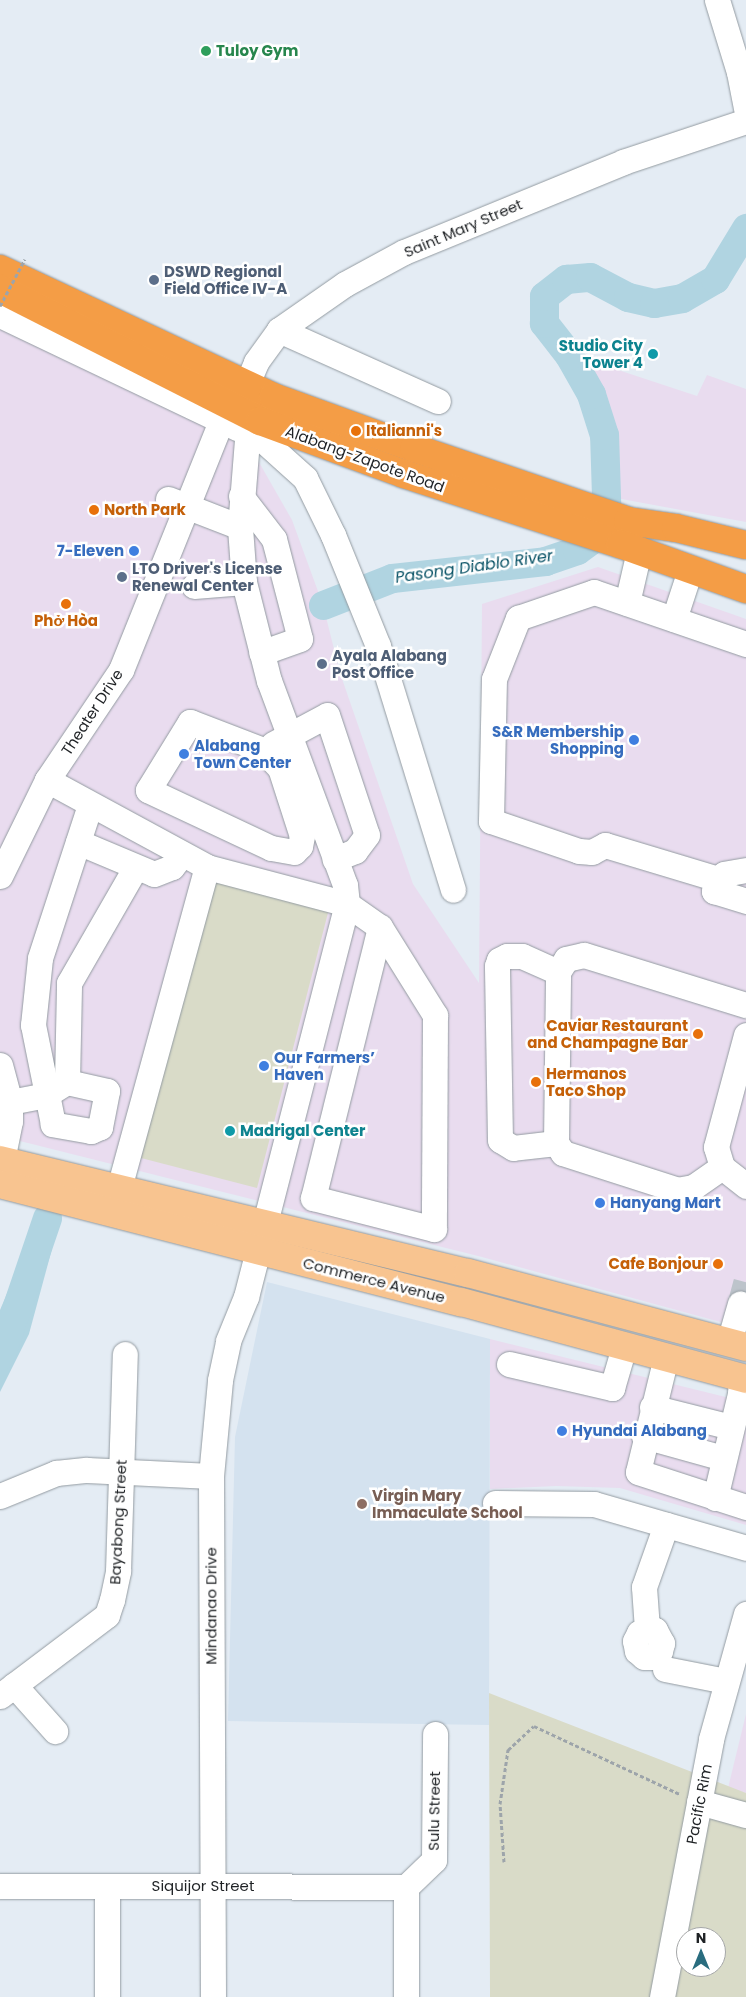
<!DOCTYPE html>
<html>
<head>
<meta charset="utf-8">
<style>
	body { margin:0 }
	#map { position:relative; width:746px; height:1997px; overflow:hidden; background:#e4ecf4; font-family:Poppins,sans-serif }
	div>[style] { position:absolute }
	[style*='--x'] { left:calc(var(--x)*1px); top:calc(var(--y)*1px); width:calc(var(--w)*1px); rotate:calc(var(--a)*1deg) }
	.commercial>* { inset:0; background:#e9dcef }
	.built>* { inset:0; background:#d4e2ef }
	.green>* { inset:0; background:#d9dbc8 }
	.water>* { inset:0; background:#b0d4e1 }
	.river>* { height:29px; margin:-14.5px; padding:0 14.5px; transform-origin:14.5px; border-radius:14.5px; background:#b0d4e1 }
	.minor-tunnel>* { height:25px; margin-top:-12.5px; transform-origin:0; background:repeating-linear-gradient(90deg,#bdc4cb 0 25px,transparent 0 37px) }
	.path>* { height:3px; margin-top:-1.5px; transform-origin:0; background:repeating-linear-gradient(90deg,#9da4aa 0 4px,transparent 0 6.5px) }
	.roads { filter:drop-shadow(0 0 1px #939ba1) drop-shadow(0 0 1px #939ba1) }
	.minor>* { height:25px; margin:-12.5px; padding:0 12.5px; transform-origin:12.5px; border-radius:12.5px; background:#fff }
	.major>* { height:28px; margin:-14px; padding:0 14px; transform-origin:14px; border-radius:14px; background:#f8c490 }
	.highway>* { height:28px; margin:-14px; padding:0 14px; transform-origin:14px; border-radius:14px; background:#f49d46 }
	.path-bridge>* { height:3px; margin-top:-1.5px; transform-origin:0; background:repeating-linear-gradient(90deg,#9da4aa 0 4px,transparent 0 6.5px) }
	.dots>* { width:14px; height:14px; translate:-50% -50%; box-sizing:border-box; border:2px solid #fff; border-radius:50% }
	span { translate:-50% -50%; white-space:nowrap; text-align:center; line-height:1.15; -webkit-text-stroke:5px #fff; paint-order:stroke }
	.leisure-label { font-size:15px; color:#27864d; font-weight:700 }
	.left { translate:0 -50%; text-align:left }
	.street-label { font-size:15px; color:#1f2225 }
	.service-label { font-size:15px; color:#4e5e75; font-weight:700 }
	.culture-label { font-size:15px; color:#0d838f; font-weight:700 }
	.right { translate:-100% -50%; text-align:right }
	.food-label { font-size:15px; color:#c56008; font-weight:700 }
	.shop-label { font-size:15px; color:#366cbe; font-weight:700 }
	.education-label { font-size:15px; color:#785e54; font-weight:700 }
	.water-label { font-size:16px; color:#044f63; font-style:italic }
	.north { position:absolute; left:676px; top:1927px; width:50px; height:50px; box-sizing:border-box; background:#fff; border:1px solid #a5a7a8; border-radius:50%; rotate:0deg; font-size:14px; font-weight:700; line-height:20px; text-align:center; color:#1f2225 }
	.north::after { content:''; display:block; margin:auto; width:18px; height:22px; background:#2a6d7f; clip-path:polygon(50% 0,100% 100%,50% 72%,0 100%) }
</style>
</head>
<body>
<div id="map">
	<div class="commercial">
		<div style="clip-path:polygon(0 300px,203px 397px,256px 457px,292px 520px,323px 605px,340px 673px,413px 884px,479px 983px,482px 604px,598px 567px,746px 619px,746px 1329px,482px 1257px,0 1136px)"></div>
		<div style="clip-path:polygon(597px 363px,697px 396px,707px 375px,746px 389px,746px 522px,616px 498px,616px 450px,611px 420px,592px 375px)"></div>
		<div style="clip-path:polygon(490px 1339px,746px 1402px,746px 1525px,620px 1488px,556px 1486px,490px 1489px)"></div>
		<div style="clip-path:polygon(746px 1714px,746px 1793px,728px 1788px)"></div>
	</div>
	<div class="built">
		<div style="clip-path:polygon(267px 1282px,490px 1339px,489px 1725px,228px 1721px,235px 1437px)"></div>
	</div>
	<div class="green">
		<div style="clip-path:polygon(215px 876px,330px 905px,257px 1188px,141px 1158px)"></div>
		<div style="clip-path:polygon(evenodd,489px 1693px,746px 1793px,746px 1997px,490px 1997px,489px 1693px,686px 1937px,716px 1937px,716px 1967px,686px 1967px,686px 1937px)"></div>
	</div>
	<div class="water">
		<div style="clip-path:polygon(29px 1242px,52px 1249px,29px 1334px,0 1392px,0 1310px)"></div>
	</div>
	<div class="river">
		<div style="--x:323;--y:605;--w:74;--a:-21.4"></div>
		<div style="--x:392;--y:578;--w:154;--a:-6.3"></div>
		<div style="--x:545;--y:561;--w:34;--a:-19"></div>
		<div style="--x:577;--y:550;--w:37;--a:-36"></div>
		<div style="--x:607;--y:528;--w:93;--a:-91.8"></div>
		<div style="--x:604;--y:435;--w:43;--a:-107.6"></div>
		<div style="--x:591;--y:394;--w:45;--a:-119.4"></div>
		<div style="--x:569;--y:355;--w:41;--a:-128"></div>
		<div style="--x:544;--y:323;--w:27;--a:-90"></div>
		<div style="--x:544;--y:296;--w:28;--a:-38"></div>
		<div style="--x:566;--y:279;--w:24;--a:-5"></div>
		<div style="--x:590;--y:277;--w:43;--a:27.8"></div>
		<div style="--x:628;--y:297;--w:27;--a:13"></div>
		<div style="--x:654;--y:303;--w:28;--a:-10"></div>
		<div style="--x:682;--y:298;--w:38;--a:-30"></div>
		<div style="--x:715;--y:279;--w:60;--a:-58.7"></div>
		<div style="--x:0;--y:1356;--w:146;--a:-71.2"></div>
	</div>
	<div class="minor-tunnel">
		<div style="--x:740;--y:1304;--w:23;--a:-75"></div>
	</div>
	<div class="path">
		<div style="--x:504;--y:1862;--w:58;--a:-93.9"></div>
		<div style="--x:500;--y:1804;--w:55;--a:-81.6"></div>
		<div style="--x:508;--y:1750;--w:35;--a:-43"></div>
		<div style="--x:534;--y:1726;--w:161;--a:25"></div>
	</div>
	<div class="roads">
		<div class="minor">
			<div style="--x:717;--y:0;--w:75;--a:73"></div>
			<div style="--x:739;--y:72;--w:37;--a:79"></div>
			<div style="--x:0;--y:315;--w:263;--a:25.5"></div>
			<div style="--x:279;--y:330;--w:174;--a:24.1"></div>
			<div style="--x:260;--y:421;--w:14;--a:107"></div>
			<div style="--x:256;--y:434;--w:66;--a:41.9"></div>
			<div style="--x:305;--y:478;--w:64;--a:63.8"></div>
			<div style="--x:333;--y:535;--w:120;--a:67.9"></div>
			<div style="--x:378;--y:646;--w:255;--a:72.9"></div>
			<div style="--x:241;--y:496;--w:54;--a:52.5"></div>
			<div style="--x:274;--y:539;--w:103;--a:75.4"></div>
			<div style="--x:300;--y:639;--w:41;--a:160.3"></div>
			<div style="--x:168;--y:499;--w:77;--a:21.3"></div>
			<div style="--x:194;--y:586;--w:50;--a:-4.6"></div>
			<div style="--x:627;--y:603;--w:53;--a:-77"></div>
			<div style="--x:674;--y:619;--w:52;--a:-71.9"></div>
			<div style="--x:190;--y:722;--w:78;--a:21"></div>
			<div style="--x:263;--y:750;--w:25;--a:47"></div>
			<div style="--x:280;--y:768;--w:71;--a:72.1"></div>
			<div style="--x:302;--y:836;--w:10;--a:101"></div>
			<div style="--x:300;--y:846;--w:8;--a:135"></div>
			<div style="--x:294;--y:852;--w:23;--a:-170"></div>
			<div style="--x:271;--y:848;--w:136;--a:-154.8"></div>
			<div style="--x:148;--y:790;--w:80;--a:-58.3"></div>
			<div style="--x:273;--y:744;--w:61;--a:-28.2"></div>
			<div style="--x:327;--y:715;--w:126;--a:71.6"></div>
			<div style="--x:367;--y:835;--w:20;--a:127"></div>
			<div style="--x:355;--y:851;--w:22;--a:158"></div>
			<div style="--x:47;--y:780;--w:182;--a:28.5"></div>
			<div style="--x:207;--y:867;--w:145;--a:14.8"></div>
			<div style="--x:347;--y:904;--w:40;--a:34.9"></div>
			<div style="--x:380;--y:927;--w:104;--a:58"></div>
			<div style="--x:435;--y:1015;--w:214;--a:90.3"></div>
			<div style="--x:434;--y:1229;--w:125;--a:-165.6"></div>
			<div style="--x:313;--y:1198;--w:279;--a:-76.1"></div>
			<div style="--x:78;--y:842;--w:82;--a:22.8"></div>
			<div style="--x:154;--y:874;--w:19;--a:-21"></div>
			<div style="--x:172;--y:867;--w:16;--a:-52"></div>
			<div style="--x:746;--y:870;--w:22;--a:170"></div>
			<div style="--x:724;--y:874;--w:8;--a:140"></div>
			<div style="--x:718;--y:879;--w:13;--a:108"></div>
			<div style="--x:714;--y:891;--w:34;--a:17"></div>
			<div style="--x:0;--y:876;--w:107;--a:-63.9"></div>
			<div style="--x:47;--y:780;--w:133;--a:-56.1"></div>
			<div style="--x:121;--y:670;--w:287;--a:-68.1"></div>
			<div style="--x:228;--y:404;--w:25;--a:-45"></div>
			<div style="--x:246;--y:386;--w:26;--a:-67"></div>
			<div style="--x:256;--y:362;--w:39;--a:-54"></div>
			<div style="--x:279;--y:330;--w:80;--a:-34.9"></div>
			<div style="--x:345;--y:284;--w:67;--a:-28.5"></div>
			<div style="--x:404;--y:252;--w:237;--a:-22.3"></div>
			<div style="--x:623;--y:162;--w:130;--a:-18.4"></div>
			<div style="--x:718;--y:879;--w:118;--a:-163.3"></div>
			<div style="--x:605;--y:845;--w:15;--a:152"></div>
			<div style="--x:592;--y:852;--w:13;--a:-176"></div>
			<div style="--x:579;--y:851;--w:93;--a:-161.2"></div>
			<div style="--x:491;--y:821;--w:142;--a:-88.8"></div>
			<div style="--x:494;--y:679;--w:66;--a:-68.5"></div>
			<div style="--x:518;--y:618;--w:80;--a:-18.9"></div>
			<div style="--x:594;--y:592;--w:161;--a:18.9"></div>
			<div style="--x:746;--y:1035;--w:116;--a:105"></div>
			<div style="--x:716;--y:1147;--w:21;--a:73"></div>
			<div style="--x:722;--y:1167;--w:31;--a:38"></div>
			<div style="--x:0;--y:1065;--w:38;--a:75"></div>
			<div style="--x:10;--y:1102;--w:19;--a:90"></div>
			<div style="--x:10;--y:1121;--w:50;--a:101.5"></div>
			<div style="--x:67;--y:1082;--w:41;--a:12.7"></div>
			<div style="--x:107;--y:1091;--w:37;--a:101"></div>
			<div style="--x:100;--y:1127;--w:10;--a:156"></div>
			<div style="--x:91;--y:1131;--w:39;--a:-170"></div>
			<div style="--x:53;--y:1124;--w:101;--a:-101.4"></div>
			<div style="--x:33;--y:1025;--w:67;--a:-84"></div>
			<div style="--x:40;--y:958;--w:161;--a:-71.9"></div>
			<div style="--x:10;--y:1102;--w:37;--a:-11"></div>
			<div style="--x:46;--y:1095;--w:25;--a:-32"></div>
			<div style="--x:67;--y:1082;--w:99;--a:-88.8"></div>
			<div style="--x:69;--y:983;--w:133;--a:-60.1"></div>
			<div style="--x:556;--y:1143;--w:43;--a:173.4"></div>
			<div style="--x:513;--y:1148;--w:15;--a:-148"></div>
			<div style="--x:500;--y:1140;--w:174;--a:-91"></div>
			<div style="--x:497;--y:966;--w:6;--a:-72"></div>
			<div style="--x:499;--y:960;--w:9;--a:-27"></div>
			<div style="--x:507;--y:956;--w:15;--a:0"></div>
			<div style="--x:522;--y:956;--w:39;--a:24"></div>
			<div style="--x:722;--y:1167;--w:35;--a:145"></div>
			<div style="--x:693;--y:1187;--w:15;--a:169"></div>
			<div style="--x:678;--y:1190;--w:121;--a:-162.2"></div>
			<div style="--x:563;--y:1153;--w:12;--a:-125"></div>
			<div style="--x:556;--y:1143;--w:171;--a:-89.3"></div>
			<div style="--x:558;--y:972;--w:15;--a:-58"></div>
			<div style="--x:566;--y:959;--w:18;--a:-13"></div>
			<div style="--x:584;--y:955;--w:170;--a:17.2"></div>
			<div style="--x:119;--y:1188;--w:333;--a:-74.7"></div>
			<div style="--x:729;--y:1342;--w:40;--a:-74"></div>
			<div style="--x:666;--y:1357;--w:118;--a:103.7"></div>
			<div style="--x:638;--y:1472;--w:114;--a:18"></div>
			<div style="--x:509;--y:1364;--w:106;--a:13.1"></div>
			<div style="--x:612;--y:1388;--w:43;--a:-73.7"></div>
			<div style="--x:652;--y:1407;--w:81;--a:14.2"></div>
			<div style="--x:644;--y:1436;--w:82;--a:15.6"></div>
			<div style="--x:0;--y:1496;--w:61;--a:-22.3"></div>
			<div style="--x:56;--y:1473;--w:31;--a:-6"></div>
			<div style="--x:87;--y:1470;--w:124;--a:2.8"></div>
			<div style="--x:715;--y:1498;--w:107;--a:-76.5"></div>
			<div style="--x:740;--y:1394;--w:16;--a:-86"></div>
			<div style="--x:495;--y:1503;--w:99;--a:0.6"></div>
			<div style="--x:594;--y:1504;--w:158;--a:16.1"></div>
			<div style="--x:647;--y:1629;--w:8;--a:7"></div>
			<div style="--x:655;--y:1630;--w:15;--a:62"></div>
			<div style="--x:662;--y:1643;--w:8;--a:104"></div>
			<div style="--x:660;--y:1651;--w:9;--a:139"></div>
			<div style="--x:653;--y:1657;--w:9;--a:180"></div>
			<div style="--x:644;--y:1657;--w:9;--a:-139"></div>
			<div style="--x:637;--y:1651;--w:10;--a:-101"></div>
			<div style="--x:635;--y:1641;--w:9;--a:-63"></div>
			<div style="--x:639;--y:1633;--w:9;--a:-27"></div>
			<div style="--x:647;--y:1629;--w:42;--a:-94.1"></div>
			<div style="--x:644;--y:1587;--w:66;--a:-70.5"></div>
			<div style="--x:665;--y:1669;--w:62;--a:11.1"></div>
			<div style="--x:14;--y:1685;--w:62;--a:48.3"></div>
			<div style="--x:0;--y:1696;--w:134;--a:-37.1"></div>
			<div style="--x:107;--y:1615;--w:16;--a:-72"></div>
			<div style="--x:112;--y:1600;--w:30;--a:-78"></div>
			<div style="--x:118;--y:1571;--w:217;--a:-88.2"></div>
			<div style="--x:699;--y:1802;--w:49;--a:15.5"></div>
			<div style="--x:0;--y:1886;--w:406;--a:0.1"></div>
			<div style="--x:107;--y:1997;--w:111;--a:-90"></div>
			<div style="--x:213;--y:1997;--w:521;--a:-90.22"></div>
			<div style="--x:211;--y:1476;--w:96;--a:-84.6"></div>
			<div style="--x:220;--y:1380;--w:40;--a:-78"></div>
			<div style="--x:228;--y:1341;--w:48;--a:-67.8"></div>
			<div style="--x:246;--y:1297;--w:406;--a:-75.6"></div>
			<div style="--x:347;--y:904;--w:19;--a:-96"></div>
			<div style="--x:345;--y:885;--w:218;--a:-110.4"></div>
			<div style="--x:269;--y:681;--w:102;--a:-104.2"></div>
			<div style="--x:244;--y:582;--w:55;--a:-94.2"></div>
			<div style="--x:240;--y:527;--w:112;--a:-85.4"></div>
			<div style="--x:249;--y:415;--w:18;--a:-96"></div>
			<div style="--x:406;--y:1997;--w:110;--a:-90"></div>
			<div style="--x:406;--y:1887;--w:39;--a:-44"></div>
			<div style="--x:434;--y:1860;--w:126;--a:-89.5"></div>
			<div style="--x:662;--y:1997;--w:263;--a:-79.2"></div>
			<div style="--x:711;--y:1739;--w:130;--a:-74.4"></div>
		</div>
		<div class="major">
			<div style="--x:0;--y:1160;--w:481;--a:13.6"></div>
			<div style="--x:468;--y:1273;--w:288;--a:14.9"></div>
			<div style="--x:0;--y:1184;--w:476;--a:14.4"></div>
			<div style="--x:461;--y:1302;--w:295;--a:15.1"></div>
		</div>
		<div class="highway">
			<div style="--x:0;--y:269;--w:302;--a:25.1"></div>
			<div style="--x:273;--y:397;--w:150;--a:19.9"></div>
			<div style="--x:414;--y:448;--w:226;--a:18.8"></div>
			<div style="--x:628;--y:521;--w:49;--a:8.3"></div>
			<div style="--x:676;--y:528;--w:72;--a:13.7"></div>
			<div style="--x:0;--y:289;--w:292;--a:26.9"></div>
			<div style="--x:260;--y:421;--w:153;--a:20.2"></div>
			<div style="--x:404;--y:474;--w:227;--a:18"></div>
			<div style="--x:620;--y:544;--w:134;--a:19.7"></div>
		</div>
	</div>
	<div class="path-bridge">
		<div style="--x:0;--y:306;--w:53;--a:-62"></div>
	</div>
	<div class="dots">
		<div style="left:206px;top:51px;background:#2e9e5b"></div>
		<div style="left:154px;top:280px;background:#5c6f8a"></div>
		<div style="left:653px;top:354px;background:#0f9aa8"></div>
		<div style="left:356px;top:431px;background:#e8710a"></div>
		<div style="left:94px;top:510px;background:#e8710a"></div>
		<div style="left:134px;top:551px;background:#3f7fe0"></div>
		<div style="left:122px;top:577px;background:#5c6f8a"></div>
		<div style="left:66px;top:604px;background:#e8710a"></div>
		<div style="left:322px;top:664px;background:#5c6f8a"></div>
		<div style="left:634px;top:740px;background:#3f7fe0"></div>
		<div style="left:184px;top:754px;background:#3f7fe0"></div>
		<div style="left:698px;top:1034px;background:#e8710a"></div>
		<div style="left:264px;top:1066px;background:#3f7fe0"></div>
		<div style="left:536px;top:1082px;background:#e8710a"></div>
		<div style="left:230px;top:1131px;background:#0f9aa8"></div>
		<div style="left:600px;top:1203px;background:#3f7fe0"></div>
		<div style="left:718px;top:1264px;background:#e8710a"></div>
		<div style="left:562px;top:1431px;background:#3f7fe0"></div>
		<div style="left:362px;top:1504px;background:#8d6e63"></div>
	</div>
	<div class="leisure-label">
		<span class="left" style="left:216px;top:51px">Tuloy Gym</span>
	</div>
	<div class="street-label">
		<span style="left:463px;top:228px;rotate:-23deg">Saint Mary Street</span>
		<span style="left:365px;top:459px;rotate:20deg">Alabang-Zapote Road</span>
		<span style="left:92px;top:712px;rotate:-57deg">Theater Drive</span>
		<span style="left:374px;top:1280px;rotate:14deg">Commerce Avenue</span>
		<span style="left:118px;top:1522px;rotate:-87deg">Bayabong Street</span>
		<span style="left:211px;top:1606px;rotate:-90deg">Mindanao Drive</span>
		<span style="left:699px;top:1804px;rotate:-79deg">Pacific Rim</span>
		<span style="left:434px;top:1811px;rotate:-89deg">Sulu Street</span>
		<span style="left:203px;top:1886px">Siquijor Street</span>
	</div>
	<div class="service-label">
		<span class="left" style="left:164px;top:280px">DSWD Regional<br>Field Office IV-A</span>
		<span class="left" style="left:132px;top:577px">LTO Driver's License<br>Renewal Center</span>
		<span class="left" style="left:332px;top:664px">Ayala Alabang<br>Post Office</span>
	</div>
	<div class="culture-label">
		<span class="right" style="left:643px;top:354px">Studio City<br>Tower 4</span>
		<span class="left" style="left:240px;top:1131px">Madrigal Center</span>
	</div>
	<div class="food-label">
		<span class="left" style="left:366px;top:431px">Italianni's</span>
		<span class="left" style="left:104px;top:510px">North Park</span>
		<span style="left:66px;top:621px">Phở Hòa</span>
		<span class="right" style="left:688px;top:1034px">Caviar Restaurant<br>and Champagne Bar</span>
		<span class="left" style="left:546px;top:1082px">Hermanos<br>Taco Shop</span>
		<span class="right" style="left:708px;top:1264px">Cafe Bonjour</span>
	</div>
	<div class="shop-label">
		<span class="right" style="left:124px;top:551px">7-Eleven</span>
		<span class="right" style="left:624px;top:740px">S&amp;R Membership<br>Shopping</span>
		<span class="left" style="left:194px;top:754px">Alabang<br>Town Center</span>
		<span class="left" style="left:274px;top:1066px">Our Farmers’<br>Haven</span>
		<span class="left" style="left:610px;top:1203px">Hanyang Mart</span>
		<span class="left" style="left:572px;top:1431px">Hyundai Alabang</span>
	</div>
	<div class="education-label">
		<span class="left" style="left:372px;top:1504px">Virgin Mary<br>Immaculate School</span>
	</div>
	<div class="water-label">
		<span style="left:474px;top:567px;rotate:-8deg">Pasong Diablo River</span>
	</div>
	<div class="north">N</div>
</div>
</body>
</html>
